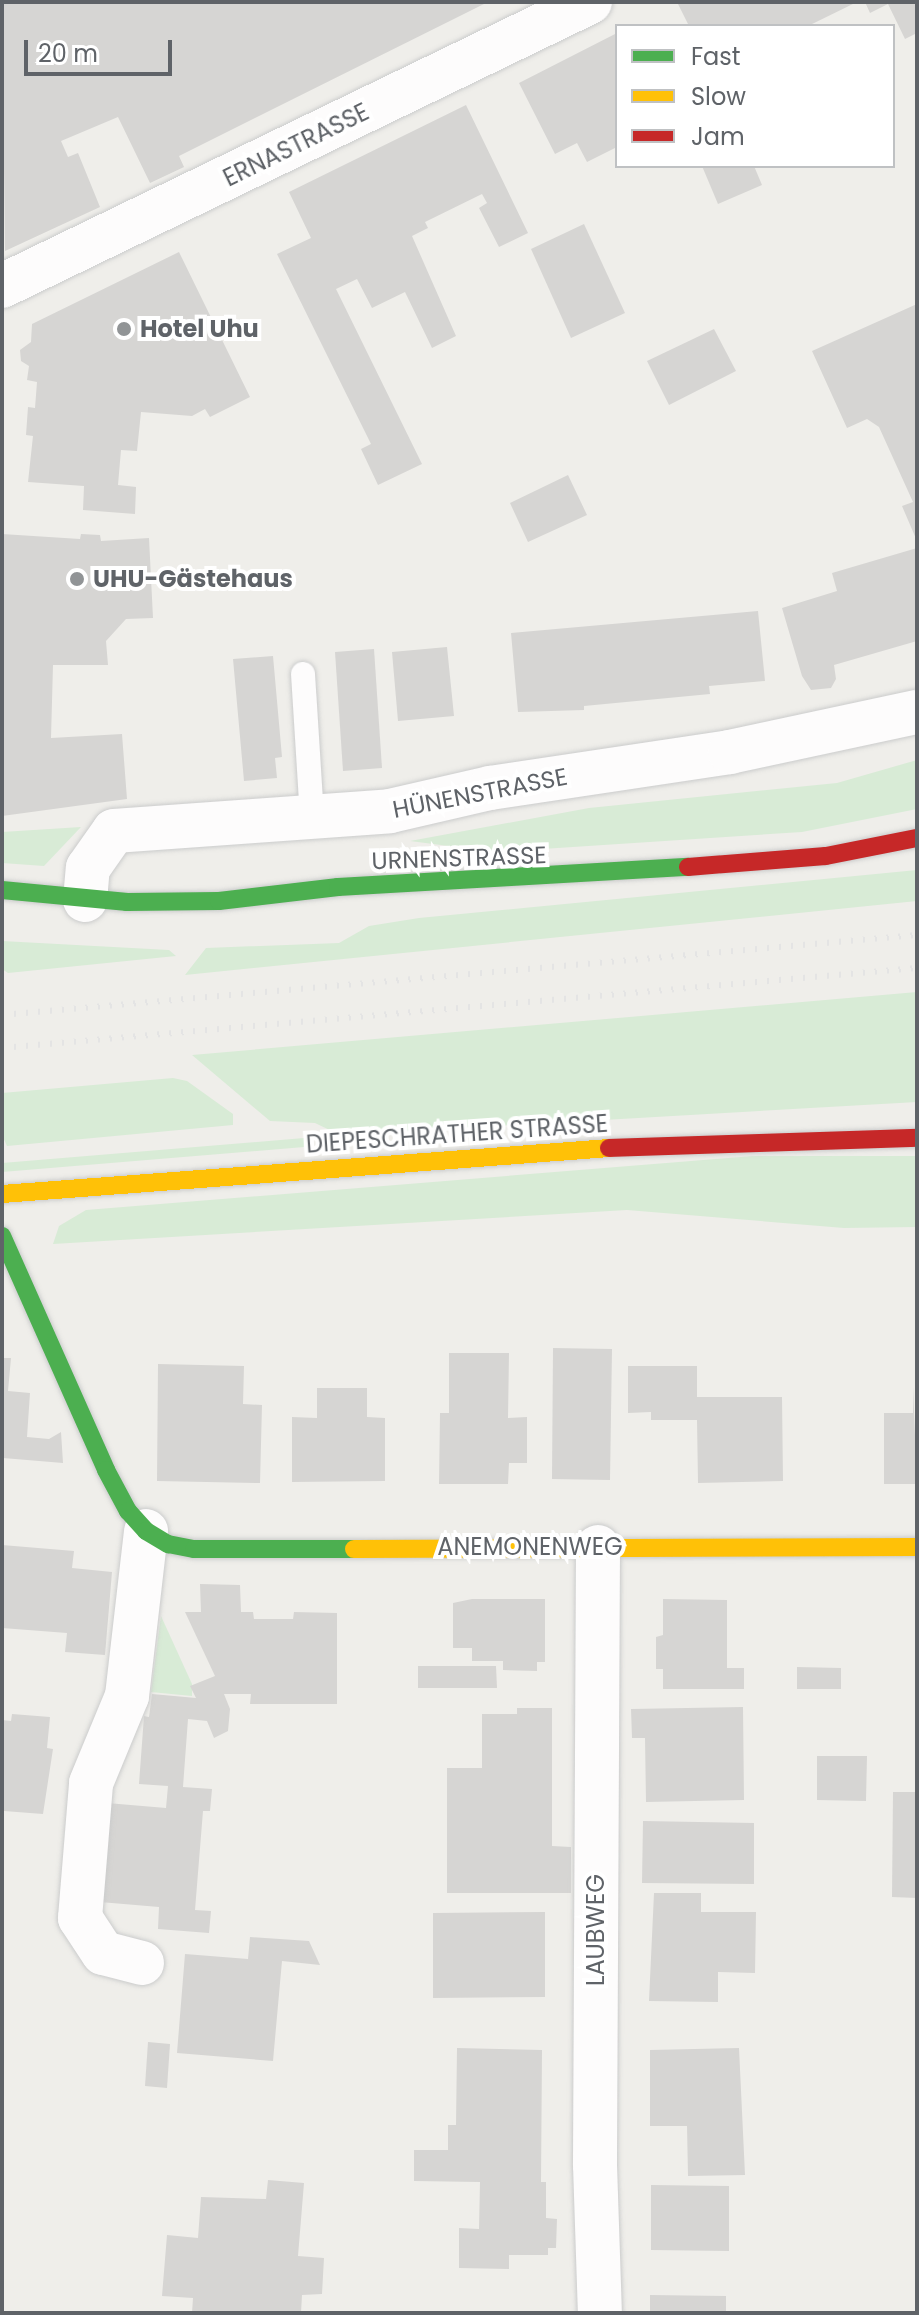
<!DOCTYPE html>
<html>
<head>
<meta charset="utf-8">
<style>
	body { margin:0 }
	#map { position:relative; width:919px; height:2315px; overflow:hidden; background:#efeeea; font-family:Poppins,sans-serif }
	div>[style] { position:absolute }
	[style*='--x'] { left:calc(var(--x)*1px); top:calc(var(--y)*1px); width:calc(var(--w)*1px); rotate:calc(var(--a)*1deg) }
	.green>* { inset:0; background:#d8ebd6 }
	.building>* { inset:0; background:#d6d5d3 }
	.roads { filter:drop-shadow(0 0 2px #cbcccc) drop-shadow(0 0 2px #cbcccc) }
	.lane>* { height:24px; margin:-12px; padding:0 12px; transform-origin:12px; border-radius:12px; background:#fdfcfc }
	.street>* { height:44px; margin:-22px; padding:0 22px; transform-origin:22px; border-radius:22px; background:#fdfcfc }
	.fast>* { height:18px; margin:-9px; padding:0 9px; transform-origin:9px; border-radius:9px; background:#4caf50 }
	.slow>* { height:18px; margin:-9px; padding:0 9px; transform-origin:9px; border-radius:9px; background:#ffc107 }
	.jam>* { height:18px; margin:-9px; padding:0 9px; transform-origin:9px; border-radius:9px; background:#c62828 }
	.rail>* { height:6px; margin-top:-3px; transform-origin:0; background:repeating-linear-gradient(90deg,#e4e4e4 0 2px,transparent 0 12px) }
	.dots>* { width:22px; height:22px; translate:-50% -50%; box-sizing:border-box; border:4px solid #fff; border-radius:50% }
	span { translate:-50% -50%; white-space:nowrap; text-align:center; line-height:1.15; -webkit-text-stroke:8px #fff; paint-order:stroke }
	.street-label { font-size:24px; color:#5f6368 }
	.poi-label { font-size:24px; color:#5f6368; font-weight:700 }
	.left { translate:0 -50%; text-align:left }
	.frame { position:absolute; inset:0; border:4px solid #5f6368; pointer-events:none }
	.legend { position:absolute; left:615px; top:24px; width:280px; height:144px; box-sizing:border-box; background:#fff; border:2px solid #bfc1c3; margin:0; padding:10px 14px; list-style:none; font-size:24px; color:#5f6368 }
	.legend li { display:flex; align-items:center; gap:16px; height:40px }
	.legend b { width:40px; border:2px solid #bfc1c3 }
	.scale { position:absolute; left:24px; top:40px; width:148px; height:36px; box-sizing:border-box; border:4px solid #5f6368; border-top:0; padding-left:10px; font-size:24px; line-height:28px; white-space:nowrap; color:#5f6368; -webkit-text-stroke:6px #fff; paint-order:stroke }
</style>
</head>
<body>
<div id="map">
	<div class="green">
		<div style="clip-path:polygon(917px 760px,917px 809px,802px 832px,495px 852px,410px 841px,589px 808px,837px 783px)"></div>
		<div style="clip-path:polygon(81px 827px,44px 866px,2px 863px,2px 832px)"></div>
		<div style="clip-path:polygon(917px 870px,917px 901px,185px 975px,206px 948px,339px 943px,369px 926px,419px 918px)"></div>
		<div style="clip-path:polygon(2px 941px,169px 950px,176px 956px,8px 973px,2px 969px)"></div>
		<div style="clip-path:polygon(917px 992px,917px 1102px,340px 1135px,315px 1123px,270px 1121px,192px 1055px)"></div>
		<div style="clip-path:polygon(173px 1078px,187px 1081px,233px 1114px,233px 1125px,7px 1146px,2px 1135px,2px 1093px)"></div>
		<div style="clip-path:polygon(304px 1138px,304px 1147px,2px 1172px,2px 1163px)"></div>
		<div style="clip-path:polygon(753px 1156px,917px 1156px,917px 1227px,844px 1228px,627px 1210px,53px 1244px,59px 1226px,86px 1210px)"></div>
		<div style="clip-path:polygon(161px 1616px,192px 1684px,192px 1696px,151px 1692px)"></div>
	</div>
	<div class="building">
		<div style="clip-path:polygon(2px 2px,488px 2px,179px 156px,184px 167px,150px 183px,118px 117px,61px 141px,68px 157px,78px 153px,100px 207px,5px 251px)"></div>
		<div style="clip-path:polygon(677px 2px,857px 2px,808px 26px,689px 26px)"></div>
		<div style="clip-path:polygon(865px 2px,917px 2px,917px 33px,905px 39px,888px 4px,870px 13px)"></div>
		<div style="clip-path:polygon(617px 33px,617px 147px,587px 162px,577px 143px,555px 154px,519px 83px)"></div>
		<div style="clip-path:polygon(466px 105px,528px 233px,499px 247px,479px 208px,487px 203px,482px 194px,425px 222px,428px 228px,412px 236px,456px 336px,432px 348px,405px 292px,372px 308px,357px 279px,336px 289px,422px 464px,378px 485px,361px 449px,371px 444px,277px 254px,311px 238px,289px 192px)"></div>
		<div style="clip-path:polygon(702px 166px,754px 166px,762px 185px,718px 204px)"></div>
		<div style="clip-path:polygon(584px 224px,625px 313px,571px 338px,531px 249px)"></div>
		<div style="clip-path:polygon(179px 252px,250px 397px,210px 417px,205px 409px,192px 416px,141px 412px,137px 451px,121px 450px,118px 485px,136px 487px,135px 514px,83px 510px,84px 486px,28px 482px,33px 436px,26px 435px,28px 407px,35px 408px,37px 382px,27px 380px,29px 366px,21px 361px,20px 350px,31px 342px,32px 324px)"></div>
		<div style="clip-path:polygon(917px 304px,917px 541px,902px 506px,913px 502px,879px 427px,867px 419px,847px 428px,812px 351px)"></div>
		<div style="clip-path:polygon(714px 329px,736px 371px,669px 405px,647px 361px)"></div>
		<div style="clip-path:polygon(568px 475px,587px 515px,528px 542px,510px 503px)"></div>
		<div style="clip-path:polygon(2px 534px,80px 539px,81px 534px,100px 535px,101px 541px,149px 538px,153px 618px,126px 619px,106px 641px,108px 665px,53px 665px,51px 738px,122px 734px,127px 799px,2px 816px)"></div>
		<div style="clip-path:polygon(917px 548px,917px 641px,834px 665px,836px 679px,831px 688px,811px 690px,802px 676px,782px 608px,837px 591px,832px 573px)"></div>
		<div style="clip-path:polygon(758px 611px,765px 681px,709px 686px,710px 694px,584px 706px,584px 710px,518px 712px,511px 633px)"></div>
		<div style="clip-path:polygon(447px 647px,454px 716px,398px 721px,392px 652px)"></div>
		<div style="clip-path:polygon(374px 649px,382px 768px,343px 771px,335px 652px)"></div>
		<div style="clip-path:polygon(273px 656px,282px 757px,275px 758px,277px 778px,244px 781px,233px 659px)"></div>
		<div style="clip-path:polygon(553px 1348px,612px 1349px,610px 1480px,552px 1479px)"></div>
		<div style="clip-path:polygon(449px 1353px,509px 1353px,508px 1418px,527px 1417px,527px 1463px,509px 1463px,508px 1484px,439px 1484px,440px 1413px,449px 1413px)"></div>
		<div style="clip-path:polygon(2px 1358px,11px 1358px,8px 1391px,30px 1393px,27px 1437px,49px 1439px,61px 1432px,63px 1463px,3px 1458px)"></div>
		<div style="clip-path:polygon(158px 1364px,244px 1366px,243px 1404px,262px 1405px,260px 1483px,157px 1481px)"></div>
		<div style="clip-path:polygon(628px 1366px,697px 1366px,697px 1397px,782px 1397px,783px 1481px,698px 1483px,697px 1420px,651px 1420px,651px 1412px,628px 1413px)"></div>
		<div style="clip-path:polygon(913px 1387px,917px 1484px,884px 1484px,884px 1413px,913px 1413px)"></div>
		<div style="clip-path:polygon(317px 1388px,367px 1388px,367px 1417px,385px 1418px,385px 1481px,292px 1482px,292px 1417px,317px 1418px)"></div>
		<div style="clip-path:polygon(2px 1545px,74px 1551px,72px 1568px,112px 1572px,105px 1655px,65px 1652px,67px 1633px,2px 1628px)"></div>
		<div style="clip-path:polygon(200px 1584px,240px 1585px,241px 1612px,253px 1612px,254px 1619px,293px 1619px,294px 1612px,337px 1613px,337px 1704px,250px 1704px,251px 1694px,224px 1694px,230px 1709px,228px 1731px,214px 1738px,207px 1721px,188px 1719px,183px 1787px,212px 1789px,210px 1811px,203px 1811px,195px 1910px,211px 1911px,209px 1933px,158px 1929px,159px 1907px,100px 1902px,107px 1803px,166px 1808px,168px 1786px,139px 1784px,144px 1716px,149px 1717px,152px 1694px,196px 1698px,190px 1686px,215px 1676px,185px 1612px,201px 1612px)"></div>
		<div style="clip-path:polygon(472px 1599px,545px 1599px,545px 1662px,537px 1662px,537px 1671px,503px 1670px,503px 1661px,472px 1661px,472px 1648px,453px 1648px,453px 1603px)"></div>
		<div style="clip-path:polygon(663px 1599px,727px 1600px,727px 1668px,744px 1668px,744px 1689px,663px 1689px,663px 1669px,656px 1669px,656px 1637px,663px 1635px)"></div>
		<div style="clip-path:polygon(418px 1666px,496px 1666px,497px 1688px,418px 1688px)"></div>
		<div style="clip-path:polygon(797px 1667px,841px 1668px,841px 1689px,797px 1689px)"></div>
		<div style="clip-path:polygon(743px 1707px,744px 1800px,646px 1802px,645px 1738px,632px 1738px,631px 1709px)"></div>
		<div style="clip-path:polygon(517px 1708px,552px 1708px,552px 1846px,571px 1847px,571px 1893px,447px 1893px,447px 1768px,482px 1768px,482px 1714px,517px 1714px)"></div>
		<div style="clip-path:polygon(12px 1714px,50px 1717px,47px 1748px,53px 1749px,43px 1814px,4px 1811px,2px 1720px,11px 1721px)"></div>
		<div style="clip-path:polygon(817px 1756px,867px 1756px,866px 1801px,817px 1800px)"></div>
		<div style="clip-path:polygon(893px 1792px,917px 1792px,917px 1898px,892px 1897px)"></div>
		<div style="clip-path:polygon(643px 1821px,754px 1823px,754px 1884px,642px 1883px)"></div>
		<div style="clip-path:polygon(654px 1893px,701px 1893px,701px 1912px,756px 1912px,755px 1973px,718px 1972px,718px 2002px,649px 2001px)"></div>
		<div style="clip-path:polygon(545px 1912px,545px 1997px,433px 1998px,433px 1913px)"></div>
		<div style="clip-path:polygon(250px 1937px,309px 1941px,320px 1965px,282px 1961px,273px 2061px,177px 2053px,185px 1954px,248px 1959px)"></div>
		<div style="clip-path:polygon(148px 2042px,170px 2044px,167px 2088px,145px 2086px)"></div>
		<div style="clip-path:polygon(457px 2048px,542px 2050px,541px 2182px,546px 2182px,546px 2218px,557px 2219px,556px 2248px,548px 2248px,548px 2255px,509px 2255px,509px 2269px,459px 2268px,459px 2228px,479px 2229px,480px 2182px,414px 2181px,414px 2150px,448px 2150px,448px 2125px,456px 2125px)"></div>
		<div style="clip-path:polygon(739px 2048px,745px 2175px,688px 2176px,687px 2126px,650px 2126px,650px 2050px)"></div>
		<div style="clip-path:polygon(268px 2180px,304px 2183px,298px 2256px,324px 2258px,322px 2294px,302px 2295px,301px 2313px,192px 2313px,193px 2298px,162px 2296px,167px 2235px,198px 2238px,201px 2197px,266px 2199px)"></div>
		<div style="clip-path:polygon(651px 2185px,729px 2186px,729px 2251px,651px 2250px)"></div>
		<div style="clip-path:polygon(650px 2295px,726px 2296px,726px 2313px,650px 2313px)"></div>
	</div>
	<div class="roads">
		<div class="lane">
			<div style="--x:303;--y:674;--w:143;--a:86.4"></div>
		</div>
		<div class="street">
			<div style="--x:2;--y:286;--w:653;--a:-25.78"></div>
			<div style="--x:85;--y:900;--w:32;--a:-85"></div>
			<div style="--x:88;--y:868;--w:45;--a:-54.9"></div>
			<div style="--x:114;--y:831;--w:277;--a:-4.1"></div>
			<div style="--x:390;--y:811;--w:103;--a:-13"></div>
			<div style="--x:490;--y:788;--w:243;--a:-8.5"></div>
			<div style="--x:730;--y:752;--w:191;--a:-12.1"></div>
			<div style="--x:598;--y:1547;--w:618;--a:90.28"></div>
			<div style="--x:595;--y:2165;--w:148;--a:88.1"></div>
			<div style="--x:142;--y:1963;--w:40;--a:-165.6"></div>
			<div style="--x:103;--y:1953;--w:42;--a:-123.3"></div>
			<div style="--x:80;--y:1918;--w:135;--a:-85.3"></div>
			<div style="--x:91;--y:1783;--w:94;--a:-67.5"></div>
			<div style="--x:127;--y:1696;--w:166;--a:-83.4"></div>
		</div>
		<div class="fast">
			<div style="--x:2;--y:890;--w:126;--a:5.5"></div>
			<div style="--x:127;--y:902;--w:92;--a:-0.6"></div>
			<div style="--x:219;--y:901;--w:120;--a:-6.7"></div>
			<div style="--x:338;--y:887;--w:351;--a:-3.3"></div>
			<div style="--x:2;--y:1236;--w:256;--a:66"></div>
			<div style="--x:106;--y:1470;--w:47;--a:61.8"></div>
			<div style="--x:128;--y:1511;--w:27;--a:48"></div>
			<div style="--x:146;--y:1531;--w:26;--a:31"></div>
			<div style="--x:168;--y:1544;--w:26;--a:11"></div>
			<div style="--x:194;--y:1549;--w:160;--a:0"></div>
		</div>
		<div class="slow">
			<div style="--x:2;--y:1194;--w:609;--a:-4.33"></div>
			<div style="--x:354;--y:1549;--w:563;--a:-0.2"></div>
		</div>
		<div class="jam">
			<div style="--x:688;--y:867;--w:138;--a:-4.6"></div>
			<div style="--x:826;--y:856;--w:93;--a:-11.2"></div>
			<div style="--x:609;--y:1148;--w:308;--a:-1.9"></div>
		</div>
	</div>
	<div class="rail">
		<div style="--x:2;--y:1015;--w:918;--a:-5"></div>
		<div style="--x:2;--y:1048;--w:918;--a:-5"></div>
	</div>
	<div class="dots">
		<div style="left:124px;top:329px;background:#919496"></div>
		<div style="left:77px;top:579px;background:#919496"></div>
	</div>
	<div class="street-label">
		<span style="left:296px;top:145px;rotate:-26deg">ERNASTRASSE</span>
		<span style="left:480px;top:793px;rotate:-11deg">HÜNENSTRASSE</span>
		<span style="left:459px;top:858px;rotate:-2deg">URNENSTRASSE</span>
		<span style="left:457px;top:1134px;rotate:-4deg">DIEPESCHRATHER STRASSE</span>
		<span style="left:530px;top:1547px">ANEMONENWEG</span>
		<span style="left:596px;top:1930px;rotate:-90deg">LAUBWEG</span>
	</div>
	<div class="poi-label">
		<span class="left" style="left:140px;top:329px">Hotel Uhu</span>
		<span class="left" style="left:93px;top:579px">UHU-Gästehaus</span>
	</div>
	<div class="frame"></div>
	<ul class="legend">
	<li><b style="height:10px;background:#4caf50"></b>Fast</li>
	<li><b style="height:10px;background:#ffc107"></b>Slow</li>
	<li><b style="height:10px;background:#c62828"></b>Jam</li>
	</ul>
	<div class="scale">20 m</div>
</div>
</body>
</html>
